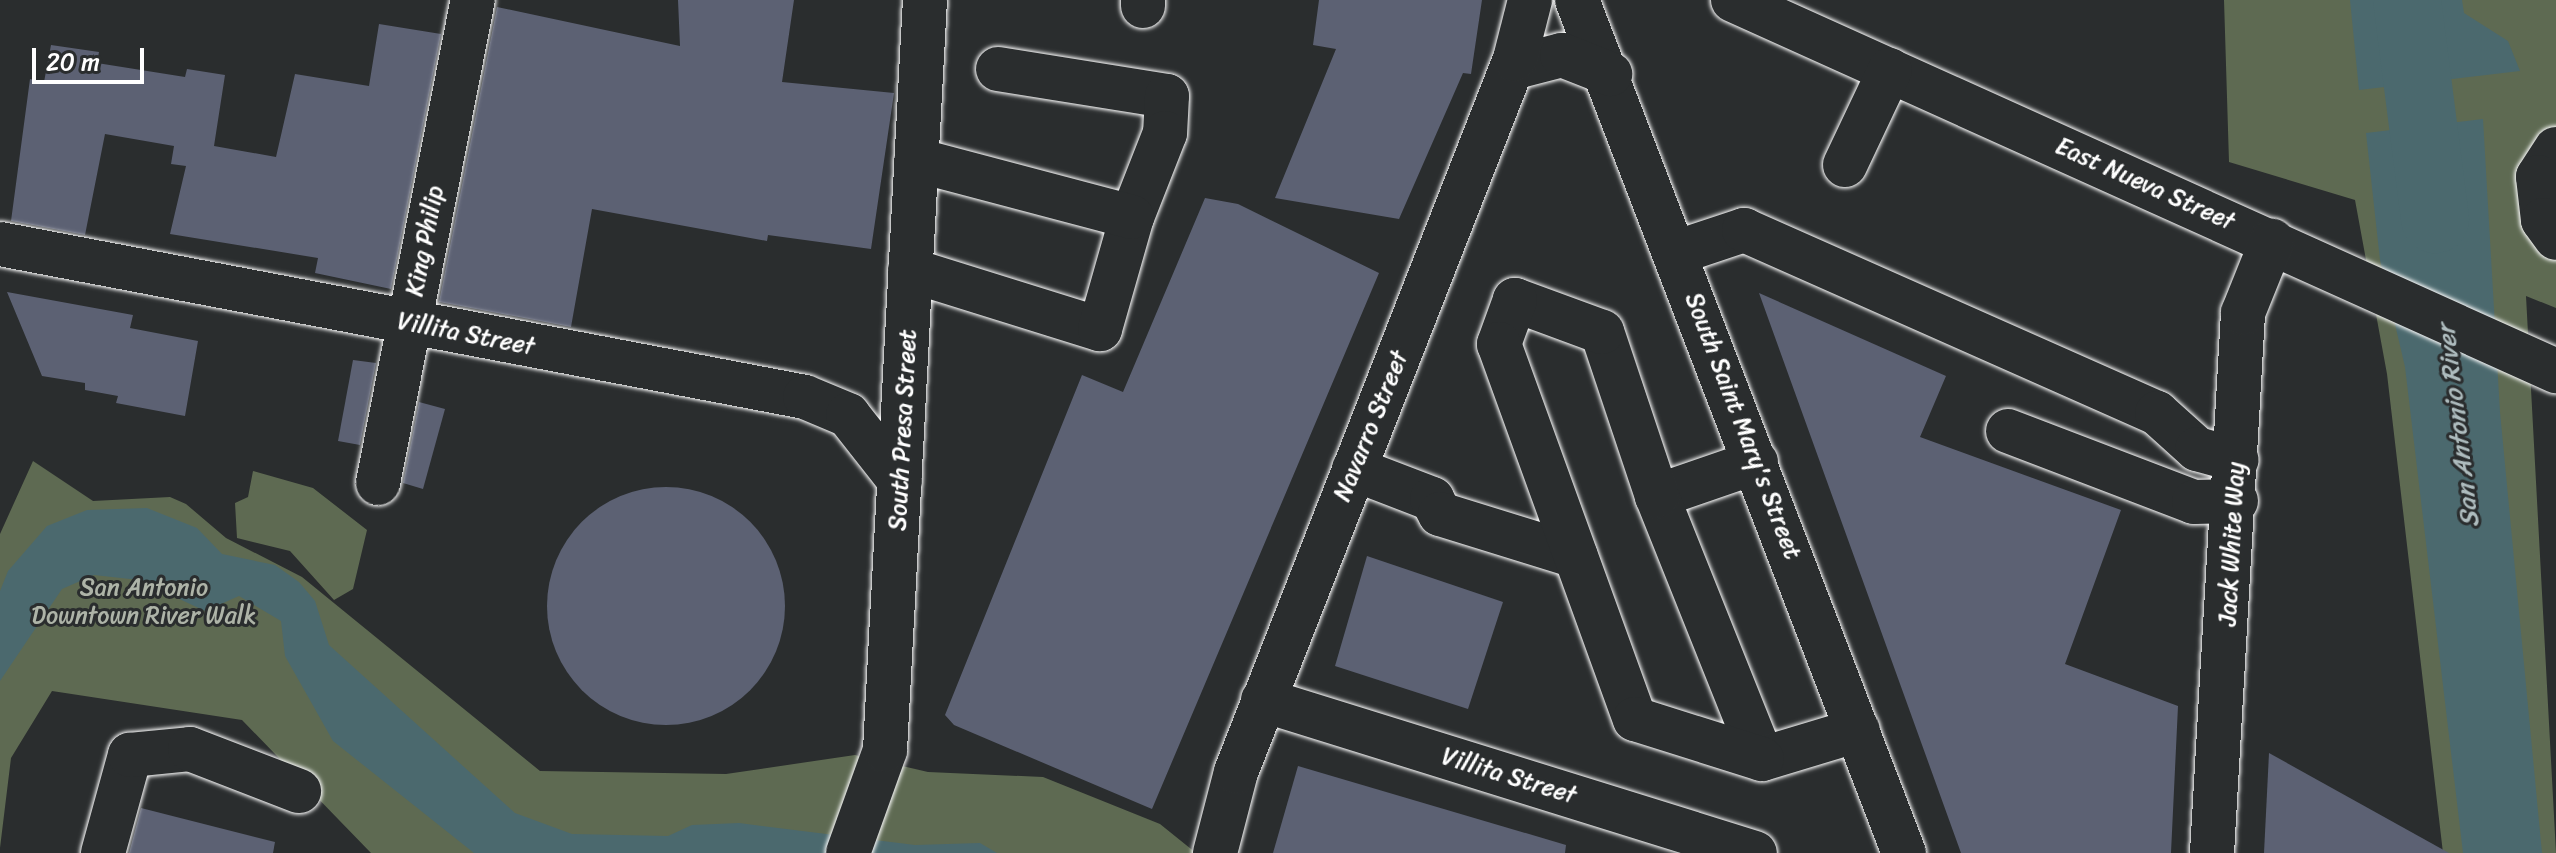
<!DOCTYPE html>
<html>
<head>
<meta charset="utf-8">
<style>
	body { margin:0 }
	#map { position:relative; width:2556px; height:853px; overflow:hidden; background:#2a2d2e; font-family:Sriracha,sans-serif }
	div>[style] { position:absolute }
	[style*='--x'] { left:calc(var(--x)*1px); top:calc(var(--y)*1px); width:calc(var(--w)*1px); rotate:calc(var(--a)*1deg) }
	.green>* { inset:0; background:#5e6a52 }
	.water>* { inset:0; background:#4b696e }
	.river>* { height:68px; margin:-34px; padding:0 34px; transform-origin:34px; border-radius:34px; background:#4b696e }
	.building>* { inset:0; background:#5c6173 }
	.round { border-radius:50% }
	.roads { filter:drop-shadow(0 0 2px #fff) drop-shadow(0 0 2px #fff) }
	.minor>* { height:44px; margin:-22px; padding:0 22px; transform-origin:22px; border-radius:22px; background:#2a2d2e }
	.major>* { height:44px; margin:-22px; padding:0 22px; transform-origin:22px; border-radius:22px; background:#2a2d2e }
	span { translate:-50% -50%; white-space:nowrap; text-align:center; line-height:1.15; -webkit-text-stroke:6px #2a2d2e; paint-order:stroke }
	.street-label { font-size:24px; color:#fff }
	.park-label { font-size:24px; color:#aeb4a8 }
	.water-label { font-size:26px; color:#aebcbe; font-style:italic }
	.scale { position:absolute; left:32px; top:48px; width:112px; height:36px; box-sizing:border-box; border:4px solid #fff; border-top:0; padding-left:10px; font-size:24px; line-height:28px; white-space:nowrap; color:#fff; -webkit-text-stroke:6px #2a2d2e; paint-order:stroke }
</style>
</head>
<body>
<div id="map">
	<div class="green">
		<div style="clip-path:polygon(2224px 0,2556px 0,2556px 308px,2526px 296px,2556px 853px,2443px 853px,2387px 374px,2355px 200px,2229px 162px)"></div>
		<div style="clip-path:polygon(33px 461px,93px 501px,170px 497px,186px 504px,226px 538px,302px 577px,540px 771px,726px 774px,855px 755px,928px 772px,1043px 777px,1160px 824px,1196px 853px,371px 853px,242px 720px,52px 691px,11px 758px,0 848px,0 534px)"></div>
		<div style="clip-path:polygon(253px 471px,313px 488px,367px 530px,353px 589px,334px 600px,290px 551px,237px 538px,235px 503px,248px 497px)"></div>
	</div>
	<div class="water">
		<div style="clip-path:polygon(2350px 0,2462px 0,2464px 13px,2508px 41px,2520px 71px,2359px 90px)"></div>
		<div style="clip-path:polygon(2483px 119px,2500px 412px,2542px 853px,2463px 853px,2405px 367px,2380px 260px,2366px 133px)"></div>
		<div style="clip-path:polygon(147px 508px,197px 528px,222px 554px,275px 565px,299px 582px,315px 601px,329px 645px,515px 813px,572px 834px,668px 836px,692px 825px,739px 823px,915px 845px,980px 843px,997px 853px,474px 853px,333px 741px,285px 656px,281px 621px,239px 596px,205px 611px,139px 580px,94px 575px,62px 589px,0 681px,0 591px,8px 571px,47px 526px,87px 510px)"></div>
	</div>
	<div class="river">
		<div style="--x:2407;--y:0;--w:221;--a:82.7"></div>
	</div>
	<div class="building">
		<div style="clip-path:polygon(678px 0,794px 0,782px 82px,894px 93px,871px 249px,768px 235px,767px 241px,592px 209px,571px 327px,439px 302px,497px 7px,680px 46px)"></div>
		<div style="clip-path:polygon(1319px 0,1482px 0,1471px 74px,1463px 73px,1399px 219px,1275px 198px,1336px 49px,1313px 45px)"></div>
		<div style="clip-path:polygon(379px 24px,441px 34px,391px 289px,315px 273px,318px 258px,170px 234px,186px 166px,171px 164px,174px 146px,105px 134px,85px 235px,11px 221px,30px 79px,44px 82px,51px 45px,99px 52px,97px 63px,185px 77px,187px 69px,225px 75px,214px 146px,276px 157px,295px 74px,369px 86px)"></div>
		<div style="clip-path:polygon(1205px 198px,1238px 204px,1379px 273px,1152px 809px,954px 725px,945px 715px,1082px 375px,1123px 392px)"></div>
		<div style="clip-path:polygon(7px 292px,133px 315px,130px 328px,198px 341px,185px 416px,116px 403px,118px 396px,85px 390px,85px 383px,42px 376px)"></div>
		<div style="clip-path:polygon(1759px 293px,1946px 376px,1920px 437px,2121px 510px,2065px 664px,2178px 706px,2171px 853px,1961px 853px)"></div>
		<div style="clip-path:polygon(353px 360px,376px 363px,360px 445px,338px 441px)"></div>
		<div style="clip-path:polygon(419px 402px,445px 409px,423px 489px,403px 483px)"></div>
		<div class="round" style="left:547px;top:487px;width:238px;height:238px"></div>
		<div style="clip-path:polygon(1367px 556px,1503px 602px,1468px 709px,1335px 666px)"></div>
		<div style="clip-path:polygon(2269px 753px,2449px 853px,2264px 853px)"></div>
		<div style="clip-path:polygon(1298px 766px,1566px 845px,1565px 853px,1273px 853px)"></div>
		<div style="clip-path:polygon(141px 808px,275px 842px,273px 853px,129px 853px)"></div>
	</div>
	<div class="roads">
		<div class="minor">
			<div style="--x:1733;--y:0;--w:903;--a:24.27"></div>
			<div style="--x:1143;--y:6;--w:6;--a:-90"></div>
			<div style="--x:998;--y:69;--w:171;--a:9.1"></div>
			<div style="--x:1167;--y:96;--w:37;--a:93"></div>
			<div style="--x:1165;--y:133;--w:90;--a:111.4"></div>
			<div style="--x:2556;--y:149;--w:33;--a:123"></div>
			<div style="--x:2538;--y:177;--w:43;--a:83.4"></div>
			<div style="--x:2543;--y:220;--w:22;--a:54"></div>
			<div style="--x:1845;--y:165;--w:105;--a:-64.7"></div>
			<div style="--x:0;--y:244;--w:819;--a:10.76"></div>
			<div style="--x:805;--y:397;--w:47;--a:22.7"></div>
			<div style="--x:848;--y:415;--w:84;--a:51.8"></div>
			<div style="--x:1678;--y:252;--w:70;--a:-18.4"></div>
			<div style="--x:1744;--y:230;--w:452;--a:23.9"></div>
			<div style="--x:2157;--y:413;--w:54;--a:42"></div>
			<div style="--x:2197;--y:449;--w:41;--a:15.4"></div>
			<div style="--x:910;--y:270;--w:199;--a:17.3"></div>
			<div style="--x:1100;--y:329;--w:116;--a:-74.1"></div>
			<div style="--x:1132;--y:217;--w:223;--a:-165.2"></div>
			<div style="--x:2008;--y:431;--w:199;--a:20.9"></div>
			<div style="--x:2194;--y:502;--w:42;--a:-1.4"></div>
			<div style="--x:1756;--y:462;--w:105;--a:161"></div>
			<div style="--x:1657;--y:496;--w:283;--a:68.2"></div>
			<div style="--x:1762;--y:759;--w:100;--a:-16.8"></div>
			<div style="--x:1354;--y:469;--w:84;--a:21"></div>
			<div style="--x:1432;--y:499;--w:17;--a:62"></div>
			<div style="--x:1440;--y:514;--w:142;--a:17.2"></div>
			<div style="--x:378;--y:483;--w:492;--a:-78.9"></div>
			<div style="--x:1657;--y:496;--w:173;--a:-108.5"></div>
			<div style="--x:1602;--y:332;--w:93;--a:-159.8"></div>
			<div style="--x:1515;--y:300;--w:47;--a:110"></div>
			<div style="--x:1499;--y:344;--w:399;--a:70.1"></div>
			<div style="--x:1635;--y:719;--w:133;--a:17.5"></div>
			<div style="--x:1263;--y:700;--w:515;--a:17.27"></div>
			<div style="--x:103;--y:853;--w:102;--a:-74.6"></div>
			<div style="--x:130;--y:755;--w:60;--a:-5.7"></div>
			<div style="--x:190;--y:749;--w:117;--a:21.1"></div>
			<div style="--x:848;--y:853;--w:109;--a:-70.2"></div>
			<div style="--x:885;--y:750;--w:751;--a:-86.95"></div>
			<div style="--x:2212;--y:853;--w:541;--a:-86.71"></div>
			<div style="--x:2243;--y:313;--w:78;--a:-68.1"></div>
		</div>
		<div class="major">
			<div style="--x:1577;--y:0;--w:914;--a:69.03"></div>
			<div style="--x:1512;--y:68;--w:52;--a:-14.6"></div>
			<div style="--x:1562;--y:55;--w:52;--a:21.6"></div>
			<div style="--x:1215;--y:853;--w:84;--a:-75.5"></div>
			<div style="--x:1236;--y:772;--w:766;--a:-68.63"></div>
			<div style="--x:1515;--y:59;--w:61;--a:-75.7"></div>
		</div>
	</div>
	<div class="street-label">
		<span style="left:2145px;top:184px;rotate:24deg">East Nueva Street</span>
		<span style="left:425px;top:241px;rotate:-79deg">King Philip</span>
		<span style="left:466px;top:334px;rotate:11deg">Villita Street</span>
		<span style="left:1371px;top:426px;rotate:-68deg">Navarro Street</span>
		<span style="left:1743px;top:426px;rotate:69deg">South Saint Mary's Street</span>
		<span style="left:903px;top:430px;rotate:-87deg">South Presa Street</span>
		<span style="left:2232px;top:544px;rotate:-87deg">Jack White Way</span>
		<span style="left:1509px;top:776px;rotate:17deg">Villita Street</span>
	</div>
	<div class="park-label">
		<span style="left:144px;top:602px">San Antonio<br>Downtown River Walk</span>
	</div>
	<div class="water-label">
		<span style="left:2458px;top:426px;rotate:-97deg">San Antonio River</span>
	</div>
	<div class="scale">20 m</div>
</div>
</body>
</html>
